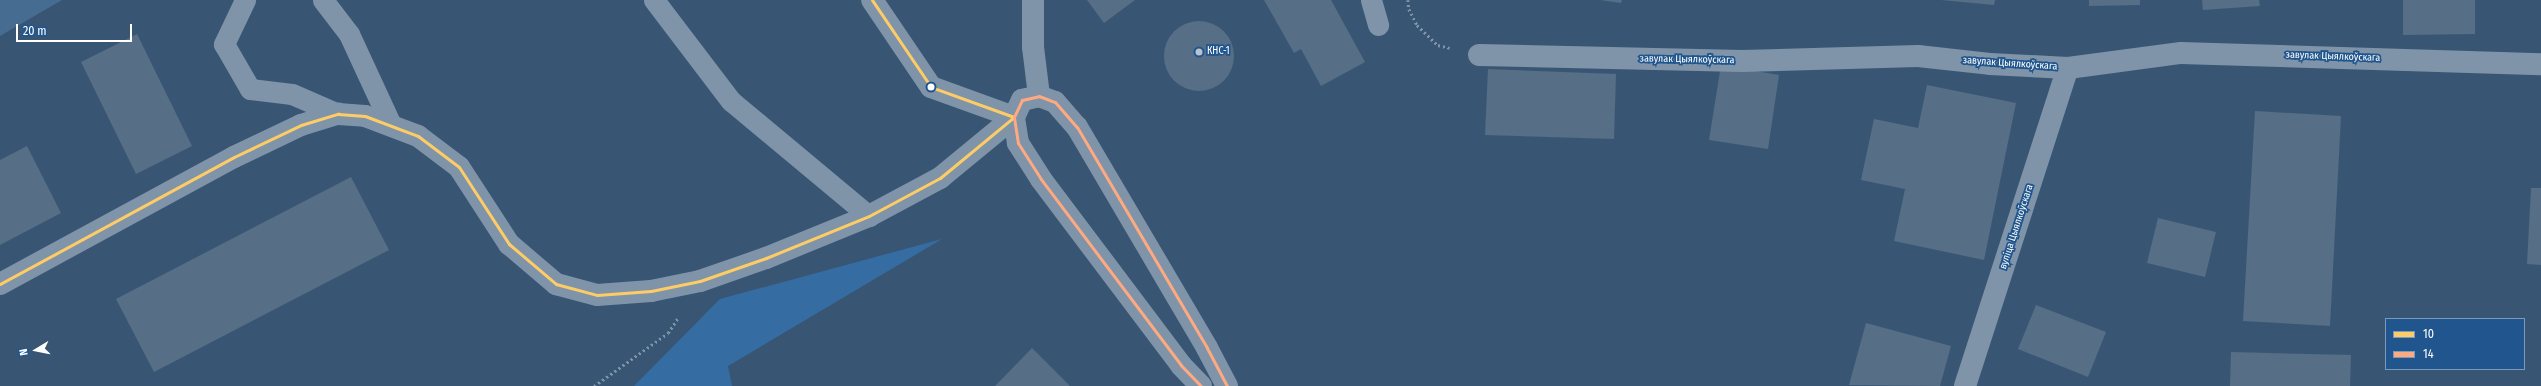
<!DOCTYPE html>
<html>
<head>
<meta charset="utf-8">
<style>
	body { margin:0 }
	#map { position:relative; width:2541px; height:386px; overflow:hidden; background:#385674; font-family:"Fira Sans Condensed",sans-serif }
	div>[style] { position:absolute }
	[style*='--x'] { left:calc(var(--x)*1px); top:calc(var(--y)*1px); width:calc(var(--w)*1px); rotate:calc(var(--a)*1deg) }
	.green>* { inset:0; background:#356da3 }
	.water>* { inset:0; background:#466c91 }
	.building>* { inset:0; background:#566e86 }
	.round { border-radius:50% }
	.path>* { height:2.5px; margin-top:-1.25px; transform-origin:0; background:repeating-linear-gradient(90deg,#7f94a8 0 2px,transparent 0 5px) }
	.lane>* { height:21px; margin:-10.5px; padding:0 10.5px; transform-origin:10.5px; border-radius:10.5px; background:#7f94a8 }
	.street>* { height:22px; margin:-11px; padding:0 11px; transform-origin:11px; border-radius:11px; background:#7f94a8 }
	.bus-1>* { height:3px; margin:-1.5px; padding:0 1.5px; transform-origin:1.5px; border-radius:1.5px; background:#fdcc66 }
	.bus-2>* { height:3px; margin:-1.5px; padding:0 1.5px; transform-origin:1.5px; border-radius:1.5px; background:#ffa980 }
	.dots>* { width:11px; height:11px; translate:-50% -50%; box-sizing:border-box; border:2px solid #20568d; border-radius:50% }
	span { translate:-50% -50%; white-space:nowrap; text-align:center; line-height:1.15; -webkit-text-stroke:3.5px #20568d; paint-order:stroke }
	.poi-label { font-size:10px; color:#fff }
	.left { translate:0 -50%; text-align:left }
	.street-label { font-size:10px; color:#fff }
	.legend { position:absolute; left:2385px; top:318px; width:140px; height:52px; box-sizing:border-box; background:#20568d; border:1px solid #799abb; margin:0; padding:5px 7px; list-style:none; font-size:12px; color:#fff }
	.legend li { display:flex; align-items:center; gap:8px; height:20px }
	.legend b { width:20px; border:1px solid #799abb }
	.north { position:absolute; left:16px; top:330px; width:40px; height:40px; -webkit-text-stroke:3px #20568d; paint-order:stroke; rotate:260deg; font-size:11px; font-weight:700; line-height:16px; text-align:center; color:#fff }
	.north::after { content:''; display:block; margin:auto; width:14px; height:18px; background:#fff; clip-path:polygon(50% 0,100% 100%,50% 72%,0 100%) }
	.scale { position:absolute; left:16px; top:24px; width:116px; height:18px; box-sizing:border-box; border:2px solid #fff; border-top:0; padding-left:5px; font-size:12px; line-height:14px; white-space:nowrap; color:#fff; -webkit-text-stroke:3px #20568d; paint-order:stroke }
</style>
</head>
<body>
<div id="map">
	<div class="green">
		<div style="clip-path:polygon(942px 239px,728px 366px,732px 386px,634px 386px,720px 299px)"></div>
	</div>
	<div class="water">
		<div style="clip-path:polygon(0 0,62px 0,0 36px)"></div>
	</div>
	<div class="building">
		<div style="clip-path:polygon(1087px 0,1135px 0,1104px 23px)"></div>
		<div style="clip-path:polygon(1264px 0,1331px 0,1365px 62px,1321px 86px,1301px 49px,1294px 53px)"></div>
		<div style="clip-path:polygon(1600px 0,1622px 0,1621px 3px)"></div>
		<div style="clip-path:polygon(1941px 0,1995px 0,1994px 5px)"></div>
		<div style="clip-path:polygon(2089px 0,2140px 0,2140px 5px,2089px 6px)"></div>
		<div style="clip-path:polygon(2202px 0,2259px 0,2260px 6px,2203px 10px)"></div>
		<div style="clip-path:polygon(2403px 0,2475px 0,2475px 34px,2403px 35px)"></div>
		<div class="round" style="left:1164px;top:21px;width:70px;height:70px"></div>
		<div style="clip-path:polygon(137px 34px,192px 146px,136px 174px,81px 62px)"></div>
		<div style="clip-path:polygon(1721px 65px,1779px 75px,1768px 149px,1709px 140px)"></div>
		<div style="clip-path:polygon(1488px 69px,1616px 74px,1614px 139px,1485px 135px)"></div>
		<div style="clip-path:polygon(1927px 85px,2016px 103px,1984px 260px,1894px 241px,1905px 189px,1861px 180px,1874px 119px,1918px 128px)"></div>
		<div style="clip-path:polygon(2255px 111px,2341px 116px,2330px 326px,2243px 321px)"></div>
		<div style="clip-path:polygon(27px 146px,61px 213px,0 245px,0 160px)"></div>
		<div style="clip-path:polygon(351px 177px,389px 250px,154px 372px,116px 299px)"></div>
		<div style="clip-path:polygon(2531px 188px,2541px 188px,2541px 265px,2527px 264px)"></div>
		<div style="clip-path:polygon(2158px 218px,2216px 232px,2205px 277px,2147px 263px)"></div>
		<div style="clip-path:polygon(2036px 305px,2106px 332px,2088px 377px,2018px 349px)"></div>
		<div style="clip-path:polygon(1866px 323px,1951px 346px,1940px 386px,1849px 385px)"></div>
		<div style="clip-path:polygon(1032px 348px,1070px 386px,995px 386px)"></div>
		<div style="clip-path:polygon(2231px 352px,2351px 355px,2350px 386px,2230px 386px)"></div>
	</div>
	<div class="path">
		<div style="--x:1408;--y:0;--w:9;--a:84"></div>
		<div style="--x:1409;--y:9;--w:18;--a:63"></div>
		<div style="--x:1417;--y:25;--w:29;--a:44"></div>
		<div style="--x:1438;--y:45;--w:12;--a:14"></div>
		<div style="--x:594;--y:386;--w:91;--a:-35.6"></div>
		<div style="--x:668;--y:333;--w:17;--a:-57"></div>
	</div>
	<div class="lane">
		<div style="--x:245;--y:0;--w:49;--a:115.5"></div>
		<div style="--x:224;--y:44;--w:52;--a:60"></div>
		<div style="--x:250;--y:89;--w:42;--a:6.8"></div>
		<div style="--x:292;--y:94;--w:50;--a:23.5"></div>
		<div style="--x:323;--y:0;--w:43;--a:52.6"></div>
		<div style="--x:349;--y:34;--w:100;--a:65.2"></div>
		<div style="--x:654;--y:0;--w:127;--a:52.7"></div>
		<div style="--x:731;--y:101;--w:180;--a:39.8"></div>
		<div style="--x:1371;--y:0;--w:26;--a:74"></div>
	</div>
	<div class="street">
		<div style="--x:1033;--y:0;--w:47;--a:90"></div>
		<div style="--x:1033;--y:47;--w:49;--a:83"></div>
		<div style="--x:1479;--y:55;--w:263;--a:1.3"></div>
		<div style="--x:1742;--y:61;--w:176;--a:-1.6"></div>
		<div style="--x:1918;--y:56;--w:72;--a:6.3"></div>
		<div style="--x:1990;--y:64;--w:78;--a:2.9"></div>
		<div style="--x:2068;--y:68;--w:114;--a:-7.6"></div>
		<div style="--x:2181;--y:53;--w:360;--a:1.8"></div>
		<div style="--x:0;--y:284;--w:266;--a:-28.5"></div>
		<div style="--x:234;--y:157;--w:74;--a:-25.5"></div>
		<div style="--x:301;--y:125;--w:39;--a:-17"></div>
		<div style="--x:338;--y:114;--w:27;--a:4"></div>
		<div style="--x:365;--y:116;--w:57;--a:20.7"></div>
		<div style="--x:418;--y:136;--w:51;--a:37.1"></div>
		<div style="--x:459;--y:167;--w:92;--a:57"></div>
		<div style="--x:509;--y:244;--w:62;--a:40.4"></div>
		<div style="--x:556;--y:284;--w:42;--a:15"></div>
		<div style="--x:597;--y:295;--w:54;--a:-4.2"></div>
		<div style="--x:651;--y:291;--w:50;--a:-11.5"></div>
		<div style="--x:700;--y:281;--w:70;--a:-19.2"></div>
		<div style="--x:766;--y:258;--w:111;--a:-22.2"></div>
		<div style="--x:869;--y:216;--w:81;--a:-28.2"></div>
		<div style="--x:940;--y:178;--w:96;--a:-39.5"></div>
		<div style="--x:1014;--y:117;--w:88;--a:-160.1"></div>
		<div style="--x:931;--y:87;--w:105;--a:-124.1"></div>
		<div style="--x:1201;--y:386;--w:29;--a:-134"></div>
		<div style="--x:1181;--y:365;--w:233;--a:-127"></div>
		<div style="--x:1041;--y:179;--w:43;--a:-122.6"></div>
		<div style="--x:1018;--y:143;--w:26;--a:-99"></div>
		<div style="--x:1014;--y:117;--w:19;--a:-65"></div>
		<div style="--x:1022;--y:100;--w:17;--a:-13"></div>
		<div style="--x:1039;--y:96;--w:17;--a:21"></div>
		<div style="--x:1055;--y:102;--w:33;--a:49"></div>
		<div style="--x:1077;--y:127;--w:256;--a:59.5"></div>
		<div style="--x:1207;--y:348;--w:43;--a:62.2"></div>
		<div style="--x:1965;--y:386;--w:334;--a:-72.1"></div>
	</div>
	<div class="bus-1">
		<div style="--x:0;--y:284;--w:266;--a:-28.5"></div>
		<div style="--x:234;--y:157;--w:74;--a:-25.5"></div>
		<div style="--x:301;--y:125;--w:39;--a:-17"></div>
		<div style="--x:338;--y:114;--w:27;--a:4"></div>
		<div style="--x:365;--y:116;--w:57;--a:20.7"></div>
		<div style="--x:418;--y:136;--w:51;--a:37.1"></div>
		<div style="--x:459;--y:167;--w:92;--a:57"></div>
		<div style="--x:509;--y:244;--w:62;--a:40.4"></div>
		<div style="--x:556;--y:284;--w:42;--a:15"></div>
		<div style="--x:597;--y:295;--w:54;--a:-4.2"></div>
		<div style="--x:651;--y:291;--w:50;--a:-11.5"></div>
		<div style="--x:700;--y:281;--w:70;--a:-19.2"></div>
		<div style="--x:766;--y:258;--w:111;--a:-22.2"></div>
		<div style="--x:869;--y:216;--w:81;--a:-28.2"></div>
		<div style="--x:940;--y:178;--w:96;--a:-39.5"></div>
		<div style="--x:1014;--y:117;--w:88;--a:-160.1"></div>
		<div style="--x:931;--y:87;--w:105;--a:-124.1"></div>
	</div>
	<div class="bus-2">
		<div style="--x:1201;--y:386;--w:29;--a:-134"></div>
		<div style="--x:1181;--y:365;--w:233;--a:-127"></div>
		<div style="--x:1041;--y:179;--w:43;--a:-122.6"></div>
		<div style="--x:1018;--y:143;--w:26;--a:-99"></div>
		<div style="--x:1014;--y:117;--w:19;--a:-65"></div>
		<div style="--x:1022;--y:100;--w:17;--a:-13"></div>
		<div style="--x:1039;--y:96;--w:17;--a:21"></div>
		<div style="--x:1055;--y:102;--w:33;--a:49"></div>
		<div style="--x:1077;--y:127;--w:256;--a:59.5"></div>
		<div style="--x:1207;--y:348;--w:43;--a:62.2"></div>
	</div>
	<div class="dots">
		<div style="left:1199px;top:52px;background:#b9c4ce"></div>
		<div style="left:931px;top:87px;background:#fff"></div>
	</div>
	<div class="poi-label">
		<span class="left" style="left:1207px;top:52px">КНС-1</span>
	</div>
	<div class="street-label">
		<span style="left:2333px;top:57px;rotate:2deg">завулак Цыялкоўскага</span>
		<span style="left:1687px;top:60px;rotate:1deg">завулак Цыялкоўскага</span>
		<span style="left:2010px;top:64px;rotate:4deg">завулак Цыялкоўскага</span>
		<span style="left:2017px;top:227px;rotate:-72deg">вуліца Цыялкоўскага</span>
	</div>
	<ul class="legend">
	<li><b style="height:5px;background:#fdcc66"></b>10</li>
	<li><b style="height:5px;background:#ffa980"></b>14</li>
	</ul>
	<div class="north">N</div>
	<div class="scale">20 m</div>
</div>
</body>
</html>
